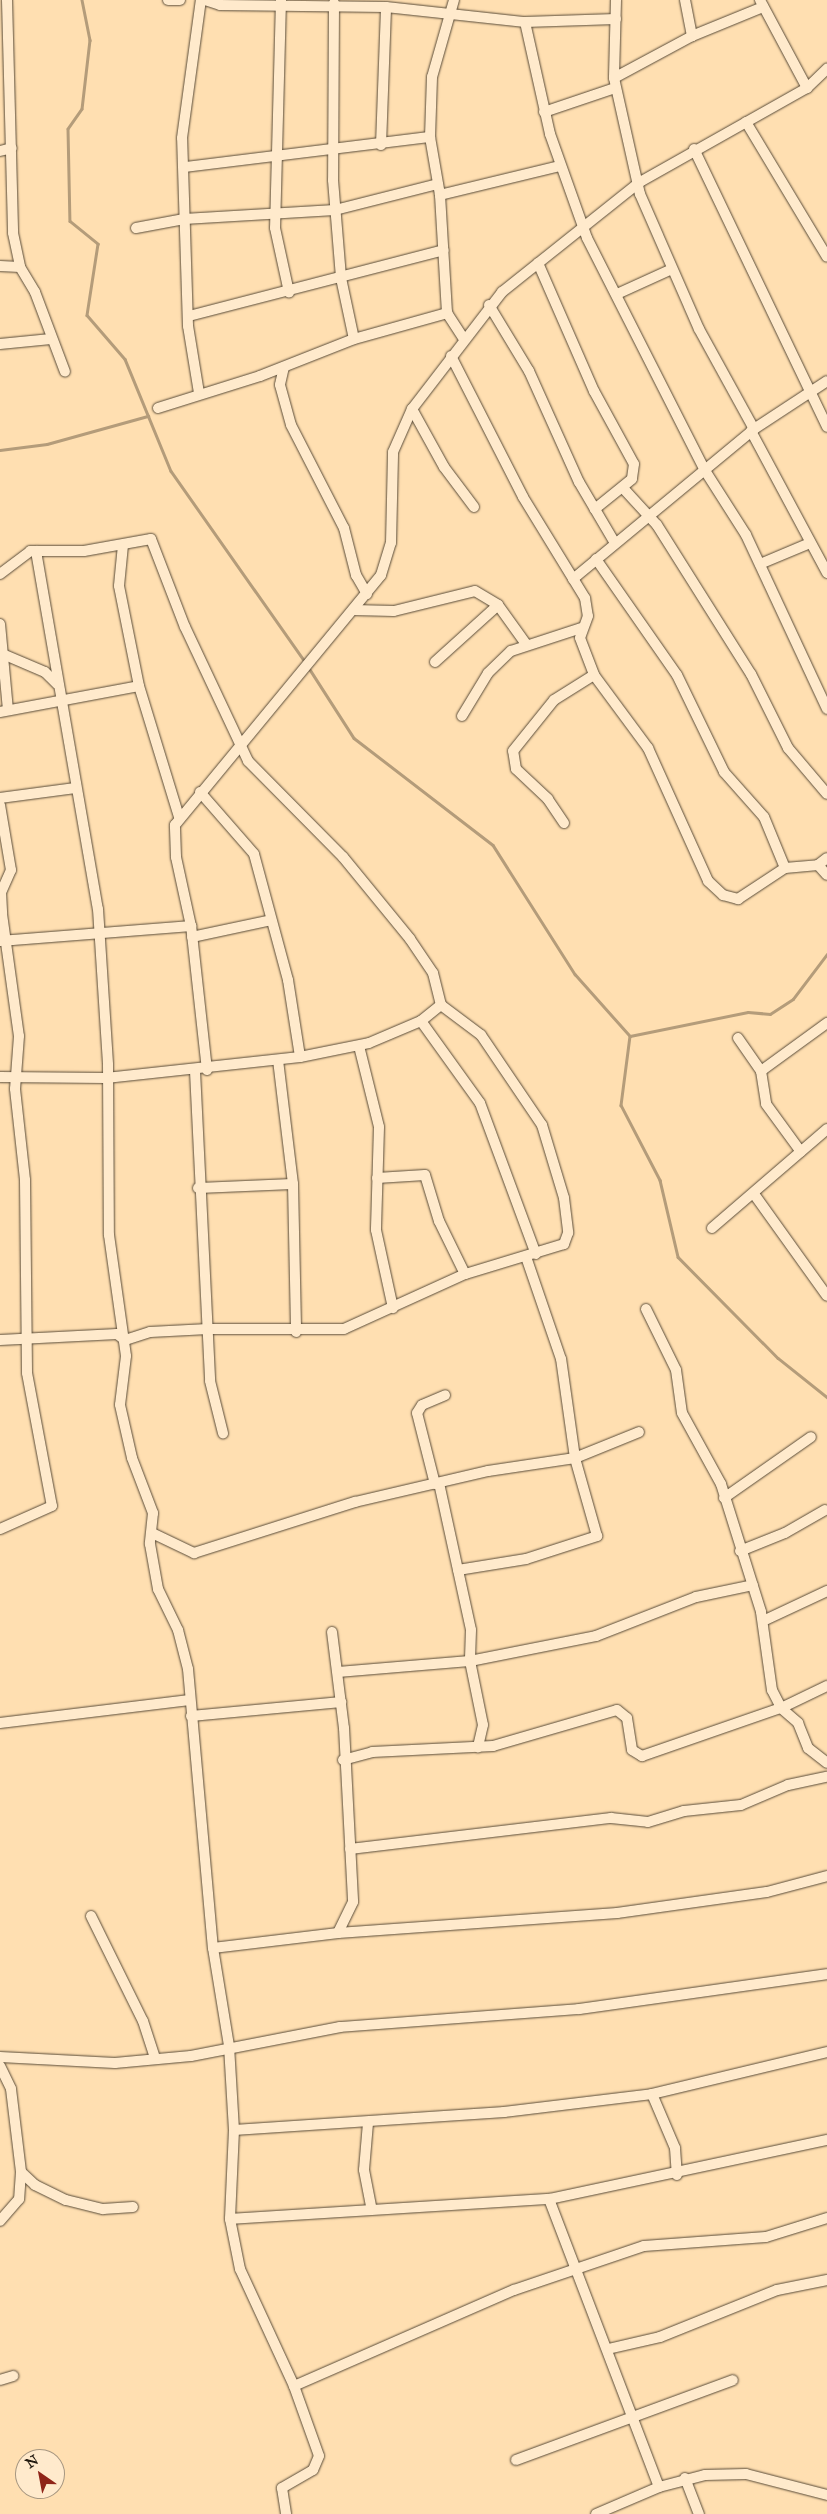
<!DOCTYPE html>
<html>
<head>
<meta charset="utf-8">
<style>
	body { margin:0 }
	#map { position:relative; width:827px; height:2514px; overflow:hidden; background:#ffdfb1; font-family:"IM FELL Great Primer",serif }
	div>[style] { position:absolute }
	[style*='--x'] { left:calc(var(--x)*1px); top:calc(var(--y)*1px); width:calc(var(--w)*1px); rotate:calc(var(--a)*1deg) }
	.stream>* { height:2.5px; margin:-1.25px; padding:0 1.25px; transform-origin:1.25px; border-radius:1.25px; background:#b49c7a }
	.roads { filter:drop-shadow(0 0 1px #594b38) drop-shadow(0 0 1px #594b38) }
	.minor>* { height:10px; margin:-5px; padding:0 5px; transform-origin:5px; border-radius:5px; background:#ffeacc }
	span { translate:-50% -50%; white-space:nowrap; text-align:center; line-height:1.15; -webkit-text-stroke:4.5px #ffeacc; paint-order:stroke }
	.north { position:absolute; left:15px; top:2449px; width:50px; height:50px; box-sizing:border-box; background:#ffeacc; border:1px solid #a79781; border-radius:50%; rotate:327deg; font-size:14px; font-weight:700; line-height:20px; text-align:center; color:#221a10 }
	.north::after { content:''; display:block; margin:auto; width:18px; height:22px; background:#8f2418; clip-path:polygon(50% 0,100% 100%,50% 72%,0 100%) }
</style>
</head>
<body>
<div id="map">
	<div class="stream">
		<div style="--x:82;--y:0;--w:41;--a:78.7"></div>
		<div style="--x:90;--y:40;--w:69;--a:96.6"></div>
		<div style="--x:82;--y:109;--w:24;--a:125"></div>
		<div style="--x:68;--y:129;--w:92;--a:88.8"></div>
		<div style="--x:70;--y:221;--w:36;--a:39"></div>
		<div style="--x:98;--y:244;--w:72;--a:98.8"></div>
		<div style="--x:87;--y:315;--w:58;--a:49.2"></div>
		<div style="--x:125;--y:359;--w:121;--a:67.7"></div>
		<div style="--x:171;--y:471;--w:233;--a:54.9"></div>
		<div style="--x:0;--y:450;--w:47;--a:-7.3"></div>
		<div style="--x:47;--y:444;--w:105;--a:-15.5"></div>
		<div style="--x:309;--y:668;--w:83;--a:57.3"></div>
		<div style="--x:354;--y:738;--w:175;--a:37.6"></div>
		<div style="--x:493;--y:845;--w:153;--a:57.6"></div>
		<div style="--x:575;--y:974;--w:83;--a:48.4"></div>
		<div style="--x:630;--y:1036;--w:70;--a:97.4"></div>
		<div style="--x:621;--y:1105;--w:85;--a:62.5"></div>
		<div style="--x:660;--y:1180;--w:79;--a:76.8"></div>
		<div style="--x:678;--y:1257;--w:142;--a:45.3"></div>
		<div style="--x:778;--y:1358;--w:63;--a:38.5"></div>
		<div style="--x:630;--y:1036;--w:120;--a:-11.5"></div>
		<div style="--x:748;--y:1012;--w:22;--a:5"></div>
		<div style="--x:770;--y:1014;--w:27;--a:-33"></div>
		<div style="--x:793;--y:999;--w:56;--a:-52.9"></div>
	</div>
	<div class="roads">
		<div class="minor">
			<div style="--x:7;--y:0;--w:233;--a:88.5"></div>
			<div style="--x:13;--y:233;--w:35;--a:78"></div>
			<div style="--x:20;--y:267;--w:29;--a:59"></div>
			<div style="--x:35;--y:292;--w:85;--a:69.4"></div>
			<div style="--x:168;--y:0;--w:12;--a:0"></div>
			<div style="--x:205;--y:0;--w:16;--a:18"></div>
			<div style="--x:220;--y:5;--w:166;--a:0.7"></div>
			<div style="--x:386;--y:7;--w:140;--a:6.2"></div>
			<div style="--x:525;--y:22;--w:91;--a:-1.9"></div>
			<div style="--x:281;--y:0;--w:228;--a:91.5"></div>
			<div style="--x:275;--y:228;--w:66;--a:77.7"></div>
			<div style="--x:454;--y:0;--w:80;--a:105.9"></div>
			<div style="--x:432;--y:77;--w:60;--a:91.9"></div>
			<div style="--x:430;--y:137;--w:59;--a:80.2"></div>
			<div style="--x:440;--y:195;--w:118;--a:86.6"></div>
			<div style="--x:447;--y:313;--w:31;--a:57"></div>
			<div style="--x:616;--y:0;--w:78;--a:91.5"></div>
			<div style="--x:614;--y:78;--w:119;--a:77.4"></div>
			<div style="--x:640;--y:194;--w:147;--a:66.4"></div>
			<div style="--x:699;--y:329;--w:114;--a:61.2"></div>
			<div style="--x:685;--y:0;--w:37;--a:79"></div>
			<div style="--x:760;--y:0;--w:100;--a:61.9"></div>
			<div style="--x:334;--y:3;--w:177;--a:90.3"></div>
			<div style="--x:333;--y:180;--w:98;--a:85.3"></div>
			<div style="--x:341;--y:278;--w:62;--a:78"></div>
			<div style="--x:525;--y:22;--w:115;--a:77.4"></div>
			<div style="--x:550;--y:134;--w:110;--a:70.4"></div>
			<div style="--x:587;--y:238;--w:259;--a:63.1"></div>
			<div style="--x:704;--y:469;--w:78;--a:57.5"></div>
			<div style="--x:746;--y:535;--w:192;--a:65"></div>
			<div style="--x:614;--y:78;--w:89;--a:-28.3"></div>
			<div style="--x:692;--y:36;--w:77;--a:-22.2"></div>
			<div style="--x:544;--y:112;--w:75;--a:-18.7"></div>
			<div style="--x:746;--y:122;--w:157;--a:59"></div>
			<div style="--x:381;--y:145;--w:138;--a:-87.9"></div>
			<div style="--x:694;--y:149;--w:308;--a:64.4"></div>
			<div style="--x:0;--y:151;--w:12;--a:-14"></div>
			<div style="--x:185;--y:167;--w:247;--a:-7"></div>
			<div style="--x:440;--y:195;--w:123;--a:-13.6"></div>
			<div style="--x:136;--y:228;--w:49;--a:-10.6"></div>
			<div style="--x:184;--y:219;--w:151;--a:-3.4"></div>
			<div style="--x:335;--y:210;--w:106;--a:-14.2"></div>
			<div style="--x:538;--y:263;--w:140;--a:66.4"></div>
			<div style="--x:594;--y:391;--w:83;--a:61.3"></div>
			<div style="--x:634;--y:464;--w:15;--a:98"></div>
			<div style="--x:632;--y:479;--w:48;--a:141"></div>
			<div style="--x:0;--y:266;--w:20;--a:3"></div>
			<div style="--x:617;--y:294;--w:58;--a:-24.4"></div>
			<div style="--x:489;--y:305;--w:77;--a:58.8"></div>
			<div style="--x:529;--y:371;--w:122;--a:65.8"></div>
			<div style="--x:579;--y:482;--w:71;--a:59.5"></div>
			<div style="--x:189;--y:316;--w:263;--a:-14.5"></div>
			<div style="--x:0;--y:344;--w:51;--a:-5.6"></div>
			<div style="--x:451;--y:356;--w:158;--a:62.9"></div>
			<div style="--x:523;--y:497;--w:119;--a:58.5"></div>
			<div style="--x:585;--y:598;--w:18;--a:81"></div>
			<div style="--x:588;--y:616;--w:23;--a:110"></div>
			<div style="--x:580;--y:638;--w:40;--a:69"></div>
			<div style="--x:594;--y:675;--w:91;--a:53.5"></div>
			<div style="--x:648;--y:748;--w:146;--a:65.7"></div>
			<div style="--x:708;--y:881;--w:21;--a:43"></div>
			<div style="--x:723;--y:895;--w:16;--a:15"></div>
			<div style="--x:738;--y:899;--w:56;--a:-33.4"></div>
			<div style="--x:785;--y:868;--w:33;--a:-5"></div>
			<div style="--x:818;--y:865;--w:13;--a:48"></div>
			<div style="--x:284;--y:367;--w:18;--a:103"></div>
			<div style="--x:280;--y:385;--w:41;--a:74.6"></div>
			<div style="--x:291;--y:425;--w:116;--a:62.8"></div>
			<div style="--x:344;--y:528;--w:49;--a:75.7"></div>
			<div style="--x:356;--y:575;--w:22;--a:60"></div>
			<div style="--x:199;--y:393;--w:68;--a:-99.3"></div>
			<div style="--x:188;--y:326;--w:188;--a:-91.8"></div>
			<div style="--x:182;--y:138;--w:139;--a:-82.2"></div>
			<div style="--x:158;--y:408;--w:107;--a:-17.4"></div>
			<div style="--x:260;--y:376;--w:101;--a:-21.5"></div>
			<div style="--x:354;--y:339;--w:97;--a:-15.6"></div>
			<div style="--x:412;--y:409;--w:66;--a:61.1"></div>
			<div style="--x:444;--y:467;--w:50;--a:53.1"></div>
			<div style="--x:751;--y:431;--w:161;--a:61.8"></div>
			<div style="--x:623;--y:488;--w:50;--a:47.4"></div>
			<div style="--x:657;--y:525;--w:176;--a:57.8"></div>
			<div style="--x:751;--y:674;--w:83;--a:63.4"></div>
			<div style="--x:788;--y:748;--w:60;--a:49.7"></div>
			<div style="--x:123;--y:545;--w:41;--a:95.6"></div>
			<div style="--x:119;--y:586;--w:102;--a:78.7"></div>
			<div style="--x:139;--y:686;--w:137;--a:73"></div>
			<div style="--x:36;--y:551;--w:363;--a:80.2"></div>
			<div style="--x:98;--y:909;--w:156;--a:86.3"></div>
			<div style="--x:108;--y:1065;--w:170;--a:89.7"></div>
			<div style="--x:109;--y:1235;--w:122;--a:82"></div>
			<div style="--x:126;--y:1356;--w:49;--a:97"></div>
			<div style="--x:120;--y:1405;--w:54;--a:77.2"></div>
			<div style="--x:132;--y:1458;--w:59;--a:69.1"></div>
			<div style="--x:153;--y:1513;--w:31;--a:96"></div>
			<div style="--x:150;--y:1544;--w:46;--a:79.9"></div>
			<div style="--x:158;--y:1589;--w:46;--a:64"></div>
			<div style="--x:178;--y:1630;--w:40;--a:75.6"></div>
			<div style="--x:188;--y:1669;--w:280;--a:84.9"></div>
			<div style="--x:213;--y:1948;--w:99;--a:80.7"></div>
			<div style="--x:229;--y:2046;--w:84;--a:86.6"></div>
			<div style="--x:234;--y:2130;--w:89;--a:92.6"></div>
			<div style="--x:230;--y:2219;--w:51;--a:78.7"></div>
			<div style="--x:240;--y:2269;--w:129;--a:65.2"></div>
			<div style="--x:294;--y:2386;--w:74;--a:70.3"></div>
			<div style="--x:319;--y:2456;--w:15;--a:113"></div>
			<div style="--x:313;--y:2470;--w:36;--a:150"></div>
			<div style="--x:282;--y:2488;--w:26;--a:81"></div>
			<div style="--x:596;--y:559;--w:141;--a:55.1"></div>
			<div style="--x:677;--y:675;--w:108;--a:64.1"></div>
			<div style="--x:724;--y:772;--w:60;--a:48.4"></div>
			<div style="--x:764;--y:817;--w:55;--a:67.6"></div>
			<div style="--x:760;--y:564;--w:54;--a:-22.8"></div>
			<div style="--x:0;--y:574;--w:38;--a:-37"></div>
			<div style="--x:30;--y:551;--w:54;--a:0"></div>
			<div style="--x:84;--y:551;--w:68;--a:-10.2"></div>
			<div style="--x:151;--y:539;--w:94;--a:68.9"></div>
			<div style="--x:185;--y:627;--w:148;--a:64.8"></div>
			<div style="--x:248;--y:761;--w:135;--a:45.3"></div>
			<div style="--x:343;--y:857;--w:106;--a:50.7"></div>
			<div style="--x:410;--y:939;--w:41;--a:55.9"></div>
			<div style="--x:433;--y:973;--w:33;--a:76"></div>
			<div style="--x:441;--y:1005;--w:50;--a:36.9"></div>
			<div style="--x:481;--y:1035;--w:109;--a:55.9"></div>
			<div style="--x:542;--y:1125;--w:76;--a:73.2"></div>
			<div style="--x:564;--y:1198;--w:35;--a:83"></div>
			<div style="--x:568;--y:1233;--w:12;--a:110"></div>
			<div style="--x:564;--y:1244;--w:103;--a:163.1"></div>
			<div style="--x:465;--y:1274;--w:133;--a:155.6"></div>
			<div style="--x:344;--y:1329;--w:136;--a:180"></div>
			<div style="--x:208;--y:1329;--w:58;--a:177"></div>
			<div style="--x:150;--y:1332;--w:26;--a:162"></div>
			<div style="--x:125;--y:1340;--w:10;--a:-143"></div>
			<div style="--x:117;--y:1334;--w:117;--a:177.1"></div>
			<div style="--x:573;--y:579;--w:235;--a:-39.6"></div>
			<div style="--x:754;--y:429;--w:87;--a:-33.3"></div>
			<div style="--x:353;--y:610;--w:41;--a:1.4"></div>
			<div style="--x:394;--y:611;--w:83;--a:-13.9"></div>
			<div style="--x:475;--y:591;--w:27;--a:31"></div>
			<div style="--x:498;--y:605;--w:48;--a:54.3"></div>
			<div style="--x:0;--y:624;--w:86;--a:84.7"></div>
			<div style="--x:5;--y:655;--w:43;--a:23"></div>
			<div style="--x:45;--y:672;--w:17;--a:45"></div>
			<div style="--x:435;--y:662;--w:85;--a:-42.1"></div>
			<div style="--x:0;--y:712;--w:141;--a:-10.6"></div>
			<div style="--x:462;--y:716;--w:50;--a:-58.8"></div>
			<div style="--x:488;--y:673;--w:32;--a:-44"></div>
			<div style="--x:511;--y:651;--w:74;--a:-18.2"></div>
			<div style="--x:200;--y:792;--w:82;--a:48.9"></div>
			<div style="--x:254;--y:854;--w:131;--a:74.9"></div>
			<div style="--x:288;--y:980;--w:78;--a:81.1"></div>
			<div style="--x:0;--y:798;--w:76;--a:-7.6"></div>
			<div style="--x:0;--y:805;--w:66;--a:80.4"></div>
			<div style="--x:11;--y:870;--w:24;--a:114"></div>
			<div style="--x:1;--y:892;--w:22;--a:87"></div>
			<div style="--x:2;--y:914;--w:123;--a:82.1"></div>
			<div style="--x:19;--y:1036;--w:53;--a:94.3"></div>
			<div style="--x:15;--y:1089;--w:92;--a:83.7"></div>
			<div style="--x:25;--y:1180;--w:193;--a:89.4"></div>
			<div style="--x:27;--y:1373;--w:135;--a:79.4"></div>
			<div style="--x:52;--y:1506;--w:57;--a:156.1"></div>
			<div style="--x:564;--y:823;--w:29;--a:-124"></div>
			<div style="--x:548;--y:799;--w:44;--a:-136.8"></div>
			<div style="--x:516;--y:769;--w:18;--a:-99"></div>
			<div style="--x:513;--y:751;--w:65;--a:-51.2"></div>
			<div style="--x:554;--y:700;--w:47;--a:-32"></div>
			<div style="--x:818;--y:865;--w:11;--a:-38"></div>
			<div style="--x:192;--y:937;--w:81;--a:-12.1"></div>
			<div style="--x:0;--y:941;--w:192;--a:-4.5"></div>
			<div style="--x:421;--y:1021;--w:101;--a:54.3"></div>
			<div style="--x:480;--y:1103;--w:161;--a:69.7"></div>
			<div style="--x:738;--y:1038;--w:40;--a:55.1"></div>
			<div style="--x:761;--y:1071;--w:33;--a:81"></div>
			<div style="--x:766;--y:1104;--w:59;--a:53.9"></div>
			<div style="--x:359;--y:1046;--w:83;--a:76.1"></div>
			<div style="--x:379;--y:1127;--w:103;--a:91.7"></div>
			<div style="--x:376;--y:1230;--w:80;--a:77.7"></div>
			<div style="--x:278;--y:1060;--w:125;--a:83.1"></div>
			<div style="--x:293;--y:1184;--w:148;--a:88.8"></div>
			<div style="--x:207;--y:1070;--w:145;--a:-96.3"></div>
			<div style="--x:191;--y:926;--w:71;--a:-102.3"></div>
			<div style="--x:176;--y:857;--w:32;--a:-92"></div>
			<div style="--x:175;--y:825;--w:324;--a:-50.5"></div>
			<div style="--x:381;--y:575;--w:34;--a:-73"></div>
			<div style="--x:391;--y:543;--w:91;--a:-88.7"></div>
			<div style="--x:393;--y:452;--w:47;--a:-66.2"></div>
			<div style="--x:412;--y:409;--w:148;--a:-52.4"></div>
			<div style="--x:502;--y:292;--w:176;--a:-38.6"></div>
			<div style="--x:640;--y:182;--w:192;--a:-29.4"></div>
			<div style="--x:807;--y:88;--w:28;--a:-44"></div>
			<div style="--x:195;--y:1071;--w:310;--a:87.2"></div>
			<div style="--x:210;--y:1381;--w:54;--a:76"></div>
			<div style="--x:761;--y:1071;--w:82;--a:-36"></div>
			<div style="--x:0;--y:1077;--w:106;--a:0.5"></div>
			<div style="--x:106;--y:1078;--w:195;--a:-6.2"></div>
			<div style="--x:300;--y:1057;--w:70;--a:-11.5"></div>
			<div style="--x:369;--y:1043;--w:56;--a:-22.9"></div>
			<div style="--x:421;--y:1021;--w:26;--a:-39"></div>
			<div style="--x:377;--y:1178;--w:48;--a:-3.6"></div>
			<div style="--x:425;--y:1175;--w:48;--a:73.1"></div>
			<div style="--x:439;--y:1221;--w:59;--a:63.9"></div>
			<div style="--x:198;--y:1188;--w:95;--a:-2.4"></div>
			<div style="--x:754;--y:1194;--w:125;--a:54.4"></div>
			<div style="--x:712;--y:1228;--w:152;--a:-40.7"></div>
			<div style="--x:646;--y:1309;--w:68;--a:63.8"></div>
			<div style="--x:676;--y:1370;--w:43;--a:82.1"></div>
			<div style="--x:682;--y:1413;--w:81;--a:61.2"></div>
			<div style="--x:721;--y:1484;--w:134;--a:72.6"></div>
			<div style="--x:761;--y:1612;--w:79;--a:82"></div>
			<div style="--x:772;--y:1690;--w:20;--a:63"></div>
			<div style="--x:781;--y:1708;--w:23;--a:41"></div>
			<div style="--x:798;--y:1723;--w:27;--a:68"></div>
			<div style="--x:808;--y:1748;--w:24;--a:38"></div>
			<div style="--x:439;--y:1483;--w:150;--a:77.7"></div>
			<div style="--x:471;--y:1630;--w:31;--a:92"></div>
			<div style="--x:470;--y:1661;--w:65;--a:78.5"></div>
			<div style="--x:483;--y:1725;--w:23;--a:103"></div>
			<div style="--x:435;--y:1484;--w:73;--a:-104.2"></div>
			<div style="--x:417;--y:1413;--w:9;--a:-58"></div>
			<div style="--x:422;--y:1405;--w:25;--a:-23"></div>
			<div style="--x:724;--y:1498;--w:106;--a:-35"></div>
			<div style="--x:152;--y:1533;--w:47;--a:25.5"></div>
			<div style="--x:194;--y:1553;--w:169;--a:-17.6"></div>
			<div style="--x:355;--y:1502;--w:137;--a:-13.1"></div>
			<div style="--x:488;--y:1471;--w:88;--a:-8.5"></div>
			<div style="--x:575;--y:1458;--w:69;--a:-22.1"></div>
			<div style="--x:740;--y:1551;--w:48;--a:-21.8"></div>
			<div style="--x:785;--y:1533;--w:46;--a:-29.9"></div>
			<div style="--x:458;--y:1570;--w:69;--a:-9.2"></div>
			<div style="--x:526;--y:1559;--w:75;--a:-17.9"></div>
			<div style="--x:597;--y:1536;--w:81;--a:-105.8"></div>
			<div style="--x:575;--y:1458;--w:100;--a:-98"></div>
			<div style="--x:561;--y:1359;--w:108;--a:-108.9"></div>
			<div style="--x:763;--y:1621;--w:71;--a:-25.1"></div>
			<div style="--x:332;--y:1632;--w:97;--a:82.9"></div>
			<div style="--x:344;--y:1728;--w:174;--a:87"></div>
			<div style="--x:353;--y:1902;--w:34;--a:116"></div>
			<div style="--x:338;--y:1672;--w:132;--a:-4.8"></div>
			<div style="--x:470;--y:1661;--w:128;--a:-11.2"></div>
			<div style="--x:596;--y:1636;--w:107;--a:-21.3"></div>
			<div style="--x:696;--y:1597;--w:58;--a:-11.9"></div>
			<div style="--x:191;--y:1716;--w:151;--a:-5.3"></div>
			<div style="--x:0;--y:1723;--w:191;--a:-6.9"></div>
			<div style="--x:343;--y:1760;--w:30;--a:-15"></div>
			<div style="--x:372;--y:1752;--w:121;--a:-2.8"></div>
			<div style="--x:493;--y:1746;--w:129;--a:-16.2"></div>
			<div style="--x:617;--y:1710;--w:13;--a:39"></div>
			<div style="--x:627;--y:1718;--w:32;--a:81"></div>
			<div style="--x:632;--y:1750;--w:12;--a:31"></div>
			<div style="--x:642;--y:1756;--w:147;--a:-19.1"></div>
			<div style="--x:781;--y:1708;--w:51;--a:-25.6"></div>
			<div style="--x:350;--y:1849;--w:263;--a:-6.8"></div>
			<div style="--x:611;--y:1818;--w:37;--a:6"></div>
			<div style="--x:648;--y:1822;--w:38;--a:-17"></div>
			<div style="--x:684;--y:1811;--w:57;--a:-6"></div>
			<div style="--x:741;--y:1805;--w:51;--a:-23.1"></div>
			<div style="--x:788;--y:1785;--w:40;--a:-12"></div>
			<div style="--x:91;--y:1916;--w:117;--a:63.7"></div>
			<div style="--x:143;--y:2021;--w:40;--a:72"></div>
			<div style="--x:213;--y:1948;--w:126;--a:-6.8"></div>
			<div style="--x:338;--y:1933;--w:280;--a:-4.1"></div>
			<div style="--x:617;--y:1913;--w:151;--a:-8"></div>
			<div style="--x:767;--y:1892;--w:62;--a:-14.9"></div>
			<div style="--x:0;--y:2057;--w:115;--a:3"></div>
			<div style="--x:115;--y:2063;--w:76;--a:-5.3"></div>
			<div style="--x:191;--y:2056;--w:152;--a:-11"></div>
			<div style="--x:340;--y:2027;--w:240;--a:-4.3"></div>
			<div style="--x:579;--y:2009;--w:250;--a:-8"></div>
			<div style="--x:0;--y:2066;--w:25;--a:64"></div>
			<div style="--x:11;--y:2089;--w:84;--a:83.1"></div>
			<div style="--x:21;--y:2172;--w:27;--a:94"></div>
			<div style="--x:19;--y:2199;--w:29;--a:131"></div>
			<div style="--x:652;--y:2094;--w:59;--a:66.9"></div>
			<div style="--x:675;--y:2148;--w:27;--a:86"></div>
			<div style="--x:368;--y:2123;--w:47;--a:94.9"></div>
			<div style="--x:364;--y:2170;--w:38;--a:79"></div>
			<div style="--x:234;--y:2130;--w:271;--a:-3.8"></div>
			<div style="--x:504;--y:2112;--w:149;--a:-6.9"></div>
			<div style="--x:652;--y:2094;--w:180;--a:-13.5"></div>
			<div style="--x:21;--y:2172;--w:19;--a:43"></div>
			<div style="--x:35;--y:2185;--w:34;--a:26"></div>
			<div style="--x:66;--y:2200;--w:38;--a:14"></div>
			<div style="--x:103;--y:2209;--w:30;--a:-4"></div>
			<div style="--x:549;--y:2199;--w:308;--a:69.1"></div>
			<div style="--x:230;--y:2219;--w:320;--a:-3.6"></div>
			<div style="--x:549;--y:2199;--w:284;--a:-12"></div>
			<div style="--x:608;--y:2349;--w:53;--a:-13"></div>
			<div style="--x:660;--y:2337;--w:126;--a:-21.9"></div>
			<div style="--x:777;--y:2290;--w:51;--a:-11.3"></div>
			<div style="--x:0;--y:2380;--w:14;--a:-17"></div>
			<div style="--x:294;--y:2386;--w:240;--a:-23.6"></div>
			<div style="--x:514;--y:2290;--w:137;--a:-18.7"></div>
			<div style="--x:644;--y:2246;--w:122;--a:-4.2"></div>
			<div style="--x:766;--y:2237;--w:64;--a:-17.3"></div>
			<div style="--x:516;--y:2460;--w:231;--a:-20.2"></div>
			<div style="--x:685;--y:2478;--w:39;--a:69"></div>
			<div style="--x:596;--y:2514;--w:69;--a:-23.2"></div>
			<div style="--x:659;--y:2487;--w:48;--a:-14.6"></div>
			<div style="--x:705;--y:2475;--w:41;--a:-1.4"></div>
			<div style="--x:746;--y:2474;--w:84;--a:14.5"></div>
		</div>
	</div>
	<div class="north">N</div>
</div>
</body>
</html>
